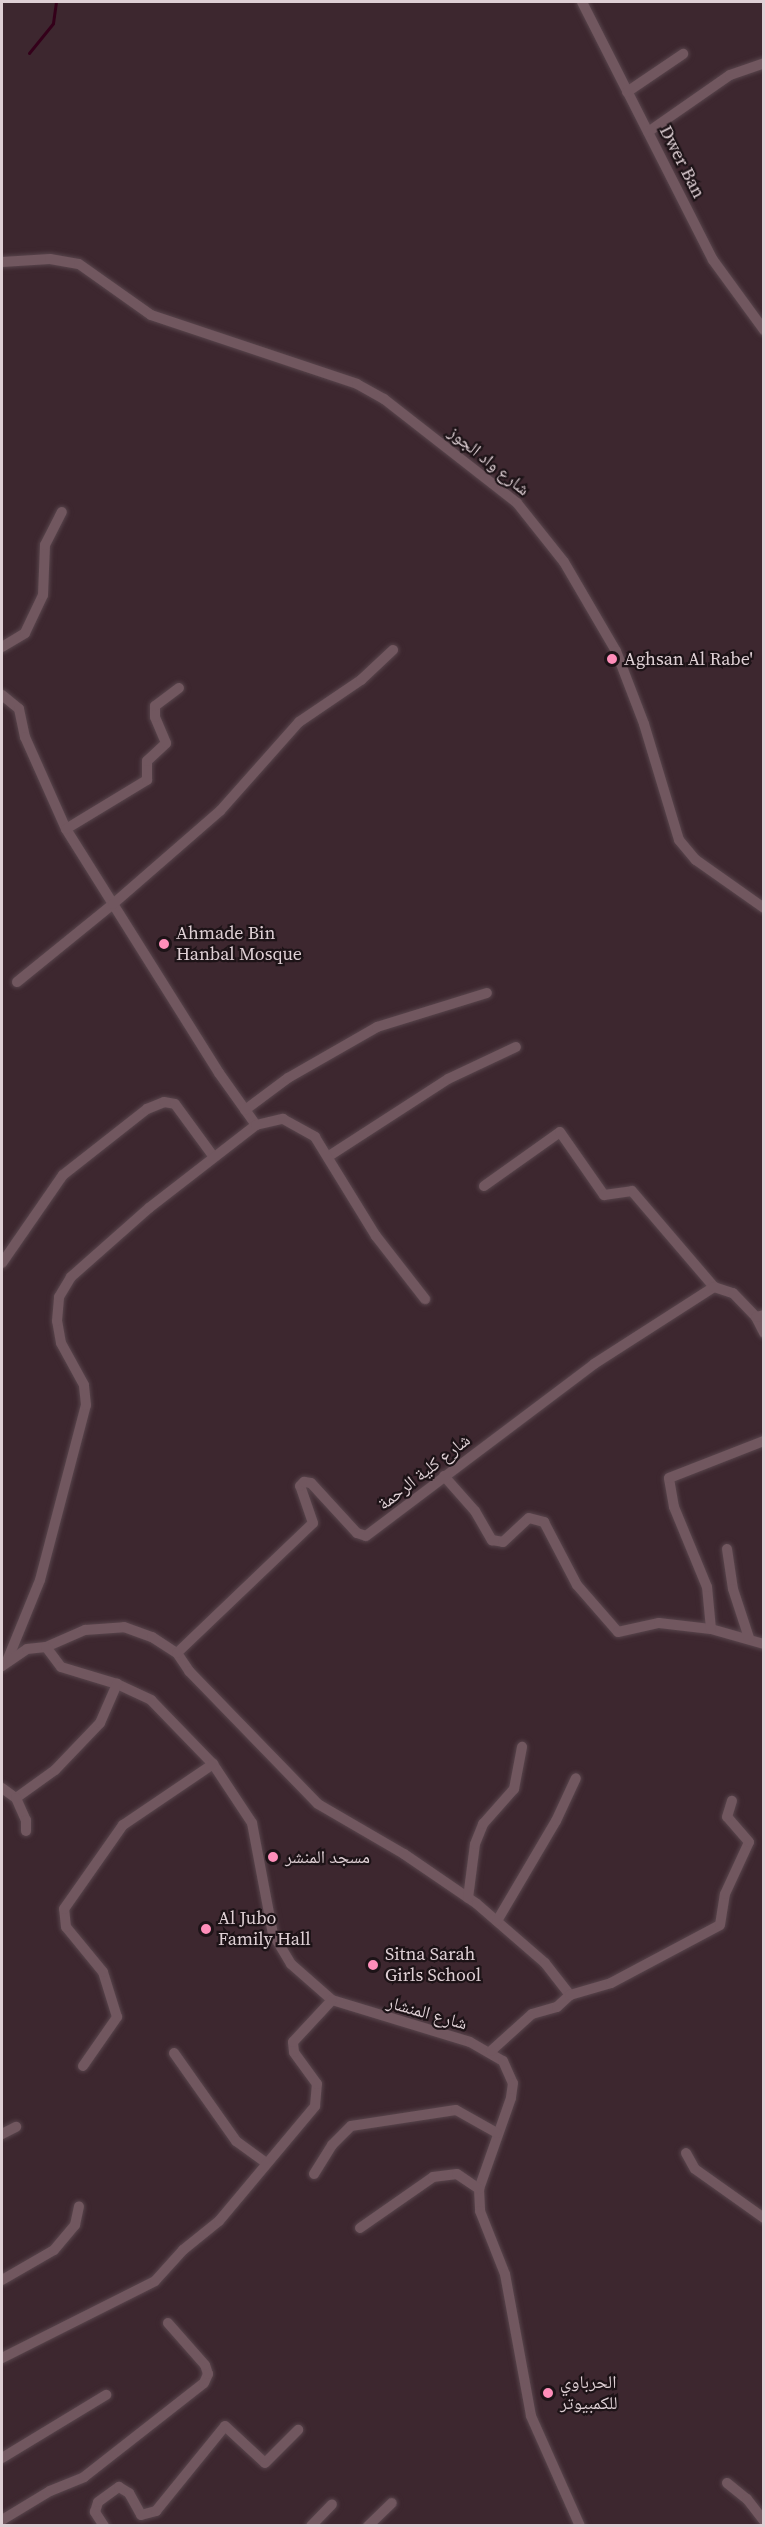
<!DOCTYPE html>
<html>
<head>
<meta charset="utf-8">
<style>
	body { margin:0 }
	#map { position:relative; width:765px; height:2527px; overflow:hidden; background:#3d272f; font-family:"Source Serif 4","Noto Naskh Arabic",serif }
	div>[style] { position:absolute }
	[style*='--x'] { left:calc(var(--x)*1px); top:calc(var(--y)*1px); width:calc(var(--w)*1px); rotate:calc(var(--a)*1deg) }
	.stream>* { height:3px; margin:-1.5px; padding:0 1.5px; transform-origin:1.5px; border-radius:1.5px; background:#34001a }
	.roads { filter:drop-shadow(0 0 2px #58454c) drop-shadow(0 0 2px #58454c) }
	.street>* { height:10px; margin:-5px; padding:0 5px; transform-origin:5px; border-radius:5px; background:#71575f }
	.dots>* { width:16px; height:16px; translate:-50% -50%; box-sizing:border-box; border:3px solid #1d1317; border-radius:50% }
	span { translate:-50% -50%; white-space:nowrap; text-align:center; line-height:1.15; -webkit-text-stroke:4.5px #1d1317; paint-order:stroke }
	.street-label { font-size:18px; color:#dfd0d5 }
	.poi-label { font-size:18px; color:#dfd0d5 }
	.left { translate:0 -50%; text-align:left }
	.frame { position:absolute; inset:0; border:3px solid #dfd0d5; pointer-events:none }
</style>
</head>
<body>
<div id="map">
	<div class="stream">
		<div style="--x:29;--y:53;--w:38;--a:-51"></div>
		<div style="--x:53;--y:23;--w:21;--a:-82"></div>
	</div>
	<div class="roads">
		<div class="street">
			<div style="--x:582;--y:2;--w:289;--a:63.1"></div>
			<div style="--x:713;--y:260;--w:87;--a:53.9"></div>
			<div style="--x:627;--y:92;--w:68;--a:-34.2"></div>
			<div style="--x:648;--y:132;--w:100;--a:-34.8"></div>
			<div style="--x:730;--y:75;--w:36;--a:-19"></div>
			<div style="--x:2;--y:262;--w:48;--a:-3.6"></div>
			<div style="--x:50;--y:259;--w:29;--a:10"></div>
			<div style="--x:79;--y:264;--w:88;--a:35.3"></div>
			<div style="--x:151;--y:315;--w:217;--a:18.5"></div>
			<div style="--x:357;--y:384;--w:31;--a:29"></div>
			<div style="--x:384;--y:399;--w:169;--a:38"></div>
			<div style="--x:517;--y:503;--w:75;--a:51.5"></div>
			<div style="--x:564;--y:562;--w:103;--a:59.7"></div>
			<div style="--x:616;--y:651;--w:78;--a:69"></div>
			<div style="--x:644;--y:724;--w:121;--a:73.2"></div>
			<div style="--x:679;--y:840;--w:26;--a:50"></div>
			<div style="--x:696;--y:860;--w:83;--a:35.2"></div>
			<div style="--x:2;--y:647;--w:27;--a:-31"></div>
			<div style="--x:25;--y:633;--w:42;--a:-64.7"></div>
			<div style="--x:43;--y:595;--w:50;--a:-87.7"></div>
			<div style="--x:45;--y:545;--w:37;--a:-63"></div>
			<div style="--x:2;--y:695;--w:22;--a:39"></div>
			<div style="--x:19;--y:709;--w:29;--a:78"></div>
			<div style="--x:25;--y:737;--w:101;--a:66"></div>
			<div style="--x:66;--y:829;--w:288;--a:57.9"></div>
			<div style="--x:219;--y:1073;--w:64;--a:54.6"></div>
			<div style="--x:66;--y:829;--w:95;--a:-31.2"></div>
			<div style="--x:147;--y:780;--w:19;--a:-90"></div>
			<div style="--x:147;--y:761;--w:26;--a:-43"></div>
			<div style="--x:166;--y:743;--w:28;--a:-113"></div>
			<div style="--x:155;--y:717;--w:11;--a:-90"></div>
			<div style="--x:155;--y:706;--w:30;--a:-37"></div>
			<div style="--x:17;--y:982;--w:124;--a:-39.1"></div>
			<div style="--x:113;--y:904;--w:142;--a:-41"></div>
			<div style="--x:220;--y:811;--w:119;--a:-48.4"></div>
			<div style="--x:299;--y:722;--w:75;--a:-34.1"></div>
			<div style="--x:361;--y:680;--w:44;--a:-43.2"></div>
			<div style="--x:245;--y:1110;--w:54;--a:-36.7"></div>
			<div style="--x:288;--y:1078;--w:103;--a:-29.8"></div>
			<div style="--x:377;--y:1027;--w:115;--a:-17.2"></div>
			<div style="--x:329;--y:1156;--w:142;--a:-32.9"></div>
			<div style="--x:448;--y:1079;--w:75;--a:-25.2"></div>
			<div style="--x:484;--y:1186;--w:93;--a:-35.4"></div>
			<div style="--x:560;--y:1132;--w:77;--a:55.1"></div>
			<div style="--x:604;--y:1195;--w:28;--a:-8"></div>
			<div style="--x:632;--y:1191;--w:126;--a:49.5"></div>
			<div style="--x:2;--y:1263;--w:107;--a:-55.3"></div>
			<div style="--x:63;--y:1175;--w:107;--a:-38.2"></div>
			<div style="--x:147;--y:1109;--w:18;--a:-22"></div>
			<div style="--x:164;--y:1102;--w:11;--a:10"></div>
			<div style="--x:175;--y:1104;--w:64;--a:53.8"></div>
			<div style="--x:756;--y:1317;--w:18;--a:63"></div>
			<div style="--x:444;--y:1476;--w:47;--a:48.5"></div>
			<div style="--x:475;--y:1511;--w:34;--a:60"></div>
			<div style="--x:492;--y:1540;--w:11;--a:10"></div>
			<div style="--x:503;--y:1542;--w:35;--a:-43"></div>
			<div style="--x:529;--y:1518;--w:16;--a:15"></div>
			<div style="--x:544;--y:1522;--w:71;--a:62.4"></div>
			<div style="--x:577;--y:1585;--w:62;--a:48.9"></div>
			<div style="--x:618;--y:1632;--w:42;--a:-12.4"></div>
			<div style="--x:659;--y:1623;--w:52;--a:6.6"></div>
			<div style="--x:711;--y:1629;--w:55;--a:15.8"></div>
			<div style="--x:727;--y:1549;--w:40;--a:81.5"></div>
			<div style="--x:733;--y:1589;--w:52;--a:71.9"></div>
			<div style="--x:711;--y:1629;--w:42;--a:-95.4"></div>
			<div style="--x:707;--y:1587;--w:87;--a:-112.4"></div>
			<div style="--x:674;--y:1507;--w:29;--a:-100"></div>
			<div style="--x:669;--y:1478;--w:102;--a:-21.3"></div>
			<div style="--x:46;--y:1647;--w:43;--a:-23.6"></div>
			<div style="--x:85;--y:1630;--w:39;--a:-4"></div>
			<div style="--x:124;--y:1627;--w:30;--a:20"></div>
			<div style="--x:152;--y:1637;--w:30;--a:33"></div>
			<div style="--x:177;--y:1653;--w:22;--a:56"></div>
			<div style="--x:189;--y:1671;--w:185;--a:45.9"></div>
			<div style="--x:318;--y:1804;--w:99;--a:30.2"></div>
			<div style="--x:404;--y:1854;--w:88;--a:34.4"></div>
			<div style="--x:477;--y:1904;--w:90;--a:40.9"></div>
			<div style="--x:545;--y:1963;--w:41;--a:52"></div>
			<div style="--x:177;--y:1653;--w:188;--a:-43.7"></div>
			<div style="--x:313;--y:1523;--w:39;--a:-109"></div>
			<div style="--x:300;--y:1486;--w:6;--a:-45"></div>
			<div style="--x:304;--y:1482;--w:7;--a:8"></div>
			<div style="--x:311;--y:1483;--w:68;--a:47.4"></div>
			<div style="--x:357;--y:1533;--w:9;--a:18"></div>
			<div style="--x:366;--y:1536;--w:286;--a:-37"></div>
			<div style="--x:594;--y:1364;--w:143;--a:-32.7"></div>
			<div style="--x:714;--y:1287;--w:20;--a:18"></div>
			<div style="--x:733;--y:1293;--w:33;--a:46"></div>
			<div style="--x:756;--y:1317;--w:8;--a:-14"></div>
			<div style="--x:7;--y:1661;--w:87;--a:-67.8"></div>
			<div style="--x:40;--y:1580;--w:181;--a:-75.3"></div>
			<div style="--x:86;--y:1405;--w:20;--a:-96"></div>
			<div style="--x:84;--y:1385;--w:48;--a:-118.7"></div>
			<div style="--x:61;--y:1343;--w:22;--a:-100"></div>
			<div style="--x:57;--y:1321;--w:24;--a:-85"></div>
			<div style="--x:59;--y:1297;--w:23;--a:-59"></div>
			<div style="--x:71;--y:1277;--w:104;--a:-41.5"></div>
			<div style="--x:149;--y:1208;--w:135;--a:-37.8"></div>
			<div style="--x:256;--y:1125;--w:28;--a:-13"></div>
			<div style="--x:283;--y:1119;--w:37;--a:29"></div>
			<div style="--x:315;--y:1137;--w:116;--a:58.4"></div>
			<div style="--x:376;--y:1236;--w:80;--a:52.1"></div>
			<div style="--x:2;--y:1666;--w:30;--a:-34"></div>
			<div style="--x:27;--y:1649;--w:19;--a:-6"></div>
			<div style="--x:46;--y:1647;--w:25;--a:53"></div>
			<div style="--x:61;--y:1667;--w:59;--a:16.9"></div>
			<div style="--x:117;--y:1684;--w:38;--a:25"></div>
			<div style="--x:151;--y:1700;--w:89;--a:45.9"></div>
			<div style="--x:213;--y:1764;--w:71;--a:56.5"></div>
			<div style="--x:252;--y:1823;--w:113;--a:79.3"></div>
			<div style="--x:273;--y:1934;--w:35;--a:59"></div>
			<div style="--x:291;--y:1964;--w:55;--a:41.3"></div>
			<div style="--x:332;--y:2000;--w:144;--a:16.9"></div>
			<div style="--x:470;--y:2042;--w:38;--a:30"></div>
			<div style="--x:503;--y:2061;--w:24;--a:66"></div>
			<div style="--x:513;--y:2083;--w:15;--a:98"></div>
			<div style="--x:511;--y:2098;--w:96;--a:109.4"></div>
			<div style="--x:479;--y:2189;--w:22;--a:87"></div>
			<div style="--x:480;--y:2211;--w:68;--a:68.4"></div>
			<div style="--x:505;--y:2274;--w:144;--a:79.6"></div>
			<div style="--x:531;--y:2416;--w:120;--a:66"></div>
			<div style="--x:2;--y:1788;--w:17;--a:36"></div>
			<div style="--x:16;--y:1798;--w:48;--a:-35.7"></div>
			<div style="--x:55;--y:1770;--w:65;--a:-46.2"></div>
			<div style="--x:100;--y:1723;--w:43;--a:-66.4"></div>
			<div style="--x:16;--y:1798;--w:24;--a:66"></div>
			<div style="--x:26;--y:1820;--w:11;--a:90"></div>
			<div style="--x:468;--y:1898;--w:54;--a:-82.6"></div>
			<div style="--x:475;--y:1844;--w:22;--a:-68"></div>
			<div style="--x:483;--y:1824;--w:47;--a:-48.5"></div>
			<div style="--x:514;--y:1789;--w:43;--a:-79.2"></div>
			<div style="--x:497;--y:1921;--w:116;--a:-59.5"></div>
			<div style="--x:556;--y:1821;--w:47;--a:-65.1"></div>
			<div style="--x:491;--y:2051;--w:55;--a:-42.1"></div>
			<div style="--x:532;--y:2014;--w:26;--a:-16"></div>
			<div style="--x:557;--y:2007;--w:18;--a:-43"></div>
			<div style="--x:570;--y:1995;--w:43;--a:-16.3"></div>
			<div style="--x:611;--y:1983;--w:123;--a:-28"></div>
			<div style="--x:720;--y:1925;--w:31;--a:-81"></div>
			<div style="--x:725;--y:1894;--w:57;--a:-65.2"></div>
			<div style="--x:749;--y:1842;--w:33;--a:-131"></div>
			<div style="--x:727;--y:1817;--w:17;--a:-73"></div>
			<div style="--x:174;--y:2053;--w:108;--a:54.8"></div>
			<div style="--x:236;--y:2141;--w:37;--a:36"></div>
			<div style="--x:83;--y:2066;--w:60;--a:-55.2"></div>
			<div style="--x:117;--y:2017;--w:47;--a:-107.3"></div>
			<div style="--x:103;--y:1972;--w:58;--a:-129.4"></div>
			<div style="--x:66;--y:1927;--w:18;--a:-96"></div>
			<div style="--x:64;--y:1909;--w:103;--a:-54.9"></div>
			<div style="--x:123;--y:1825;--w:109;--a:-34.1"></div>
			<div style="--x:2;--y:2134;--w:16;--a:-27"></div>
			<div style="--x:686;--y:2153;--w:18;--a:61"></div>
			<div style="--x:695;--y:2169;--w:85;--a:35.4"></div>
			<div style="--x:314;--y:2174;--w:34;--a:-58"></div>
			<div style="--x:332;--y:2145;--w:27;--a:-45"></div>
			<div style="--x:351;--y:2126;--w:106;--a:-8.7"></div>
			<div style="--x:456;--y:2110;--w:47;--a:29.3"></div>
			<div style="--x:360;--y:2228;--w:89;--a:-34.9"></div>
			<div style="--x:433;--y:2177;--w:24;--a:-7"></div>
			<div style="--x:457;--y:2174;--w:27;--a:34"></div>
			<div style="--x:2;--y:2280;--w:60;--a:-30"></div>
			<div style="--x:54;--y:2250;--w:33;--a:-50"></div>
			<div style="--x:75;--y:2225;--w:19;--a:-78"></div>
			<div style="--x:2;--y:2358;--w:171;--a:-26.7"></div>
			<div style="--x:155;--y:2281;--w:42;--a:-47.9"></div>
			<div style="--x:183;--y:2250;--w:46;--a:-38.9"></div>
			<div style="--x:219;--y:2221;--w:150;--a:-50.1"></div>
			<div style="--x:315;--y:2106;--w:22;--a:-85"></div>
			<div style="--x:317;--y:2084;--w:39;--a:-126"></div>
			<div style="--x:294;--y:2052;--w:10;--a:-96"></div>
			<div style="--x:293;--y:2042;--w:57;--a:-47.1"></div>
			<div style="--x:2;--y:2458;--w:122;--a:-31.2"></div>
			<div style="--x:727;--y:2483;--w:26;--a:39"></div>
			<div style="--x:747;--y:2499;--w:28;--a:52"></div>
			<div style="--x:2;--y:2520;--w:56;--a:-31.1"></div>
			<div style="--x:50;--y:2491;--w:37;--a:-22"></div>
			<div style="--x:84;--y:2477;--w:152;--a:-38.1"></div>
			<div style="--x:204;--y:2383;--w:10;--a:-66"></div>
			<div style="--x:208;--y:2374;--w:9;--a:-108"></div>
			<div style="--x:205;--y:2365;--w:56;--a:-131.4"></div>
			<div style="--x:104;--y:2526;--w:17;--a:-123"></div>
			<div style="--x:95;--y:2512;--w:10;--a:-73"></div>
			<div style="--x:98;--y:2502;--w:26;--a:-36"></div>
			<div style="--x:119;--y:2487;--w:12;--a:31"></div>
			<div style="--x:129;--y:2493;--w:25;--a:61"></div>
			<div style="--x:141;--y:2515;--w:16;--a:-15"></div>
			<div style="--x:156;--y:2511;--w:109;--a:-50.9"></div>
			<div style="--x:225;--y:2426;--w:54;--a:42.8"></div>
			<div style="--x:265;--y:2463;--w:47;--a:-45"></div>
			<div style="--x:311;--y:2526;--w:30;--a:-46"></div>
			<div style="--x:368;--y:2526;--w:33;--a:-44"></div>
		</div>
	</div>
	<div class="dots">
		<div style="left:612px;top:659px;background:#ff8eba"></div>
		<div style="left:164px;top:944px;background:#ff8eba"></div>
		<div style="left:273px;top:1857px;background:#ff8eba"></div>
		<div style="left:206px;top:1929px;background:#ff8eba"></div>
		<div style="left:373px;top:1965px;background:#ff8eba"></div>
		<div style="left:548px;top:2393px;background:#ff8eba"></div>
	</div>
	<div class="street-label">
		<span style="left:682px;top:162px;rotate:63deg">Dwer Ban</span>
		<span style="left:489px;top:461px;rotate:39deg">شارع واد الجوز</span>
		<span style="left:424px;top:1472px;rotate:-38deg">شارع كلية الرحمة</span>
		<span style="left:427px;top:2013px;rotate:16deg">شارع المنشار</span>
	</div>
	<div class="poi-label">
		<span class="left" style="left:624px;top:659px">Aghsan Al Rabe'</span>
		<span class="left" style="left:176px;top:944px">Ahmade Bin<br>Hanbal Mosque</span>
		<span class="left" style="left:285px;top:1857px">مسجد المنشر</span>
		<span class="left" style="left:218px;top:1929px">Al Jubo<br>Family Hall</span>
		<span class="left" style="left:385px;top:1965px">Sitna Sarah<br>Girls School</span>
		<span class="left" style="left:560px;top:2393px">الحرباوي<br>للكمبيوتر</span>
	</div>
	<div class="frame"></div>
</div>
</body>
</html>
